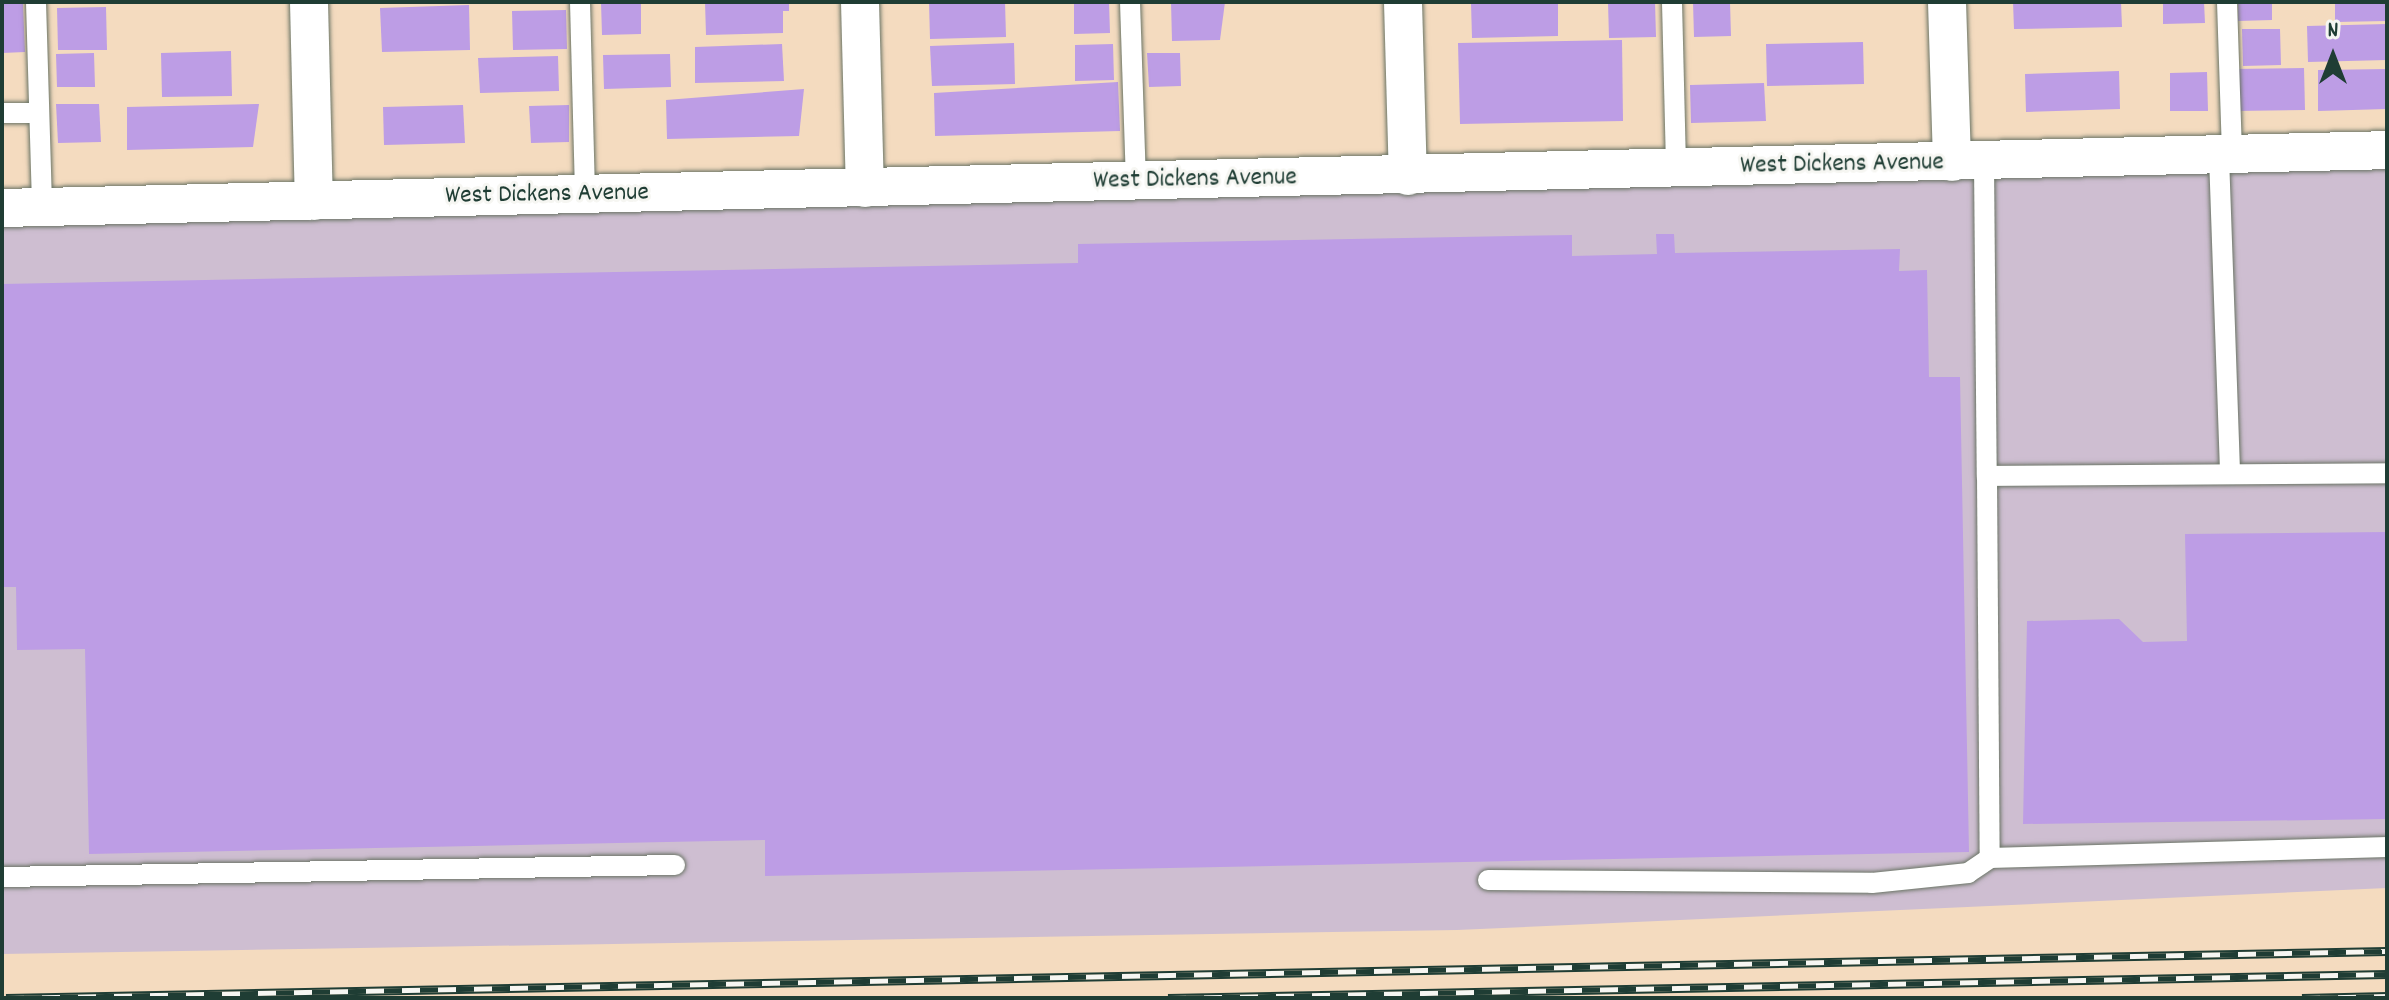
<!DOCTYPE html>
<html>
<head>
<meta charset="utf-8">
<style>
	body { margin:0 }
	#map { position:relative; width:2389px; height:1000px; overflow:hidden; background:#f4dbbf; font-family:Dekko,sans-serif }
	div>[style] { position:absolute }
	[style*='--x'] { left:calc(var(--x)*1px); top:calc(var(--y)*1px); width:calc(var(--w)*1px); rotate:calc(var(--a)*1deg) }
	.industrial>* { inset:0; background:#cebed1 }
	.building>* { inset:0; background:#bd9de5 }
	.roads { filter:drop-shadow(0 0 2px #6a7465) drop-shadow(0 0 2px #6a7465) }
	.service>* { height:20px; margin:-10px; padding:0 10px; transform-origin:10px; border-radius:10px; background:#fff }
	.minor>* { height:38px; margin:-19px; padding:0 19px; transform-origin:19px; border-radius:19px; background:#fff }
	.rail>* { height:9px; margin-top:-4.5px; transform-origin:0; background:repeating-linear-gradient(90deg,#f6f6f2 0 18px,#1f3d34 0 36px); box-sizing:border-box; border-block:2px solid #1f3d34 }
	span { translate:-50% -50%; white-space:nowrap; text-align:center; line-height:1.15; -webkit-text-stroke:6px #f6f6f2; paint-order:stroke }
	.street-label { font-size:26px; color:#1f3d34 }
	.frame { position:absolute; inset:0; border:4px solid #1f3d34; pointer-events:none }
	.north { position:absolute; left:2293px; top:16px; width:80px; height:80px; -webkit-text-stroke:6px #f6f6f2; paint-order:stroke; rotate:0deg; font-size:22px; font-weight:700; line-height:32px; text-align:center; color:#1f3d34 }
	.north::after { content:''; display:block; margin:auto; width:28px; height:36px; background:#1f3d34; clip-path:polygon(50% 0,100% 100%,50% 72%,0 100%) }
</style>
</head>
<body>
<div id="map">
	<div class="industrial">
		<div style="clip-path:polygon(2387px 160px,2387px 888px,1457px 930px,2px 954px,2px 227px)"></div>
	</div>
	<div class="building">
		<div style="clip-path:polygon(601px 2px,641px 2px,641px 34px,602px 35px)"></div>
		<div style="clip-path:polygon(705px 2px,789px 2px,789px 11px,783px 11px,783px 33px,706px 35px)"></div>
		<div style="clip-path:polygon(929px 2px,1005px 2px,1006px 37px,930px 39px)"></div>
		<div style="clip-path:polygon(1074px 2px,1109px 2px,1110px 33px,1074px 34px)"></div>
		<div style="clip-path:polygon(1171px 2px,1225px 2px,1220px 40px,1172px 41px)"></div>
		<div style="clip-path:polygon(1558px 2px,1558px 36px,1472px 38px,1471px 3px)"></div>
		<div style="clip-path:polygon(1608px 2px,1655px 2px,1656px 37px,1609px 38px)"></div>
		<div style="clip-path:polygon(1693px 2px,1730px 2px,1731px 36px,1694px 37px)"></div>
		<div style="clip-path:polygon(2013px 2px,2121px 2px,2122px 27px,2014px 29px)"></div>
		<div style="clip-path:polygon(2163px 2px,2204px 2px,2205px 23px,2163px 24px)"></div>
		<div style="clip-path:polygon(2238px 2px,2272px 2px,2272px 20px,2238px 21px)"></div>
		<div style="clip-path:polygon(2335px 2px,2387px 2px,2387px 21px,2335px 22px)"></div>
		<div style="clip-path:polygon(2px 4px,23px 4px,25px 52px,2px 53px)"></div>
		<div style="clip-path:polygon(469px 5px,470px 50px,382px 52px,380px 8px)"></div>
		<div style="clip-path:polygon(106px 7px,107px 50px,58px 50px,57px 8px)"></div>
		<div style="clip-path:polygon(566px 10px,567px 49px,513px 50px,512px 11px)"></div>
		<div style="clip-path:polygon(2387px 24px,2387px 60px,2308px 62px,2307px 26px)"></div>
		<div style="clip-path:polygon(2242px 29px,2280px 29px,2281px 65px,2243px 66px)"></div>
		<div style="clip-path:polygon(1622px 40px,1623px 121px,1460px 124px,1458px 43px)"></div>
		<div style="clip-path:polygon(1863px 42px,1864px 84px,1767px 86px,1766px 44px)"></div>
		<div style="clip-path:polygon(1014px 43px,1015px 84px,932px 86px,930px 46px)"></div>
		<div style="clip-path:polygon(782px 44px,784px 81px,695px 83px,695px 47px)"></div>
		<div style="clip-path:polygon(1113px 44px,1114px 80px,1075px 81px,1075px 45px)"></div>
		<div style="clip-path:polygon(231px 51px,232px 96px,162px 97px,161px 53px)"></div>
		<div style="clip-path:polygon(94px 53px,95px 87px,57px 87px,56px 54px)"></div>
		<div style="clip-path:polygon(1147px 53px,1180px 53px,1181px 86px,1149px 87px)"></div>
		<div style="clip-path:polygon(670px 54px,671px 87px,604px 89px,603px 55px)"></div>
		<div style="clip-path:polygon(558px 56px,559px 91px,480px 93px,478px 58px)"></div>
		<div style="clip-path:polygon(2304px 68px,2305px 110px,2236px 111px,2234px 69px)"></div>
		<div style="clip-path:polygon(2387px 69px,2387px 109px,2318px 111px,2318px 70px)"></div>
		<div style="clip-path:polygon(2119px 71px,2120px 109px,2026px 112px,2025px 74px)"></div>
		<div style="clip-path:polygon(2207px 72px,2208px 111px,2170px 111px,2170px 73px)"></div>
		<div style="clip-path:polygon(1118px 82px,1120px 131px,935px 136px,934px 93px)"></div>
		<div style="clip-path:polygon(1764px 83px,1766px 121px,1691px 123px,1690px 85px)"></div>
		<div style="clip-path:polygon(804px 89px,799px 136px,667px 139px,666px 100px)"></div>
		<div style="clip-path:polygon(56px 104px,99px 104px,101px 142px,58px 143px)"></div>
		<div style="clip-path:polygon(259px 104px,253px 147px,127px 150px,127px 107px)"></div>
		<div style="clip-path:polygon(463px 105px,465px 143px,384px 145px,383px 107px)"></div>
		<div style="clip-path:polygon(569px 105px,569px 142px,531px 143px,529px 106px)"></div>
		<div style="clip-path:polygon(1656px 234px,1674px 234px,1675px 253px,1900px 249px,1899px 271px,1927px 270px,1929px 377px,1960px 377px,1969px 852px,765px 876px,765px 840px,89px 854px,85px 649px,17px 650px,16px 587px,2px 587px,2px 284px,1078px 263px,1078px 244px,1572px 235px,1572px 256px,1657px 254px)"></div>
		<div style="clip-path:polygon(2387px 532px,2387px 819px,2023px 824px,2027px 621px,2119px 619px,2143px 642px,2187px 641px,2185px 534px)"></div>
	</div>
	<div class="roads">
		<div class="service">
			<div style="--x:36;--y:2;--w:205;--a:88.3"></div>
			<div style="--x:580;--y:2;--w:193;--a:88.5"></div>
			<div style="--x:1130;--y:2;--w:180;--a:88.1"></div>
			<div style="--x:1672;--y:2;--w:167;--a:88.6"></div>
			<div style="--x:2227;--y:2;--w:154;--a:88.1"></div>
			<div style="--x:2;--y:113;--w:37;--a:0"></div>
			<div style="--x:2219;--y:156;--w:318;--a:88"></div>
			<div style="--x:1984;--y:162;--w:314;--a:89.5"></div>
			<div style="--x:1987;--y:476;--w:400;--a:-0.4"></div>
			<div style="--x:1987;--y:476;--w:382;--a:89.6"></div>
			<div style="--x:2;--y:877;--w:673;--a:-1.02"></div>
			<div style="--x:1488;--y:880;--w:384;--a:0.4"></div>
			<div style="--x:1872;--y:883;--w:97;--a:-5.9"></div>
			<div style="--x:1968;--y:873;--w:27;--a:-34"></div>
			<div style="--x:1990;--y:858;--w:397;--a:-1.6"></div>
		</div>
		<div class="minor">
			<div style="--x:309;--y:2;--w:199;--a:88.6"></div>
			<div style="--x:860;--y:2;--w:186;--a:88.5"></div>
			<div style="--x:1403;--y:2;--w:174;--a:88.4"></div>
			<div style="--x:1947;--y:2;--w:160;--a:88.2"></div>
			<div style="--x:2;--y:208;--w:2386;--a:-1.39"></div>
		</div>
	</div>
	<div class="rail">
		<div style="--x:6;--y:998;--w:2381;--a:-1.13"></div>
		<div style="--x:1168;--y:998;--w:1219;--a:-1.13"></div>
		<div style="--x:2302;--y:998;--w:85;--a:-1.3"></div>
	</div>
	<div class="street-label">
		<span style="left:1842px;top:165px;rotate:-1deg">West Dickens Avenue</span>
		<span style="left:1195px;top:180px;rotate:-1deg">West Dickens Avenue</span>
		<span style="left:547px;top:195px;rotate:-1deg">West Dickens Avenue</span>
	</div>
	<div class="frame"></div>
	<div class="north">N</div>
</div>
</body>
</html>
